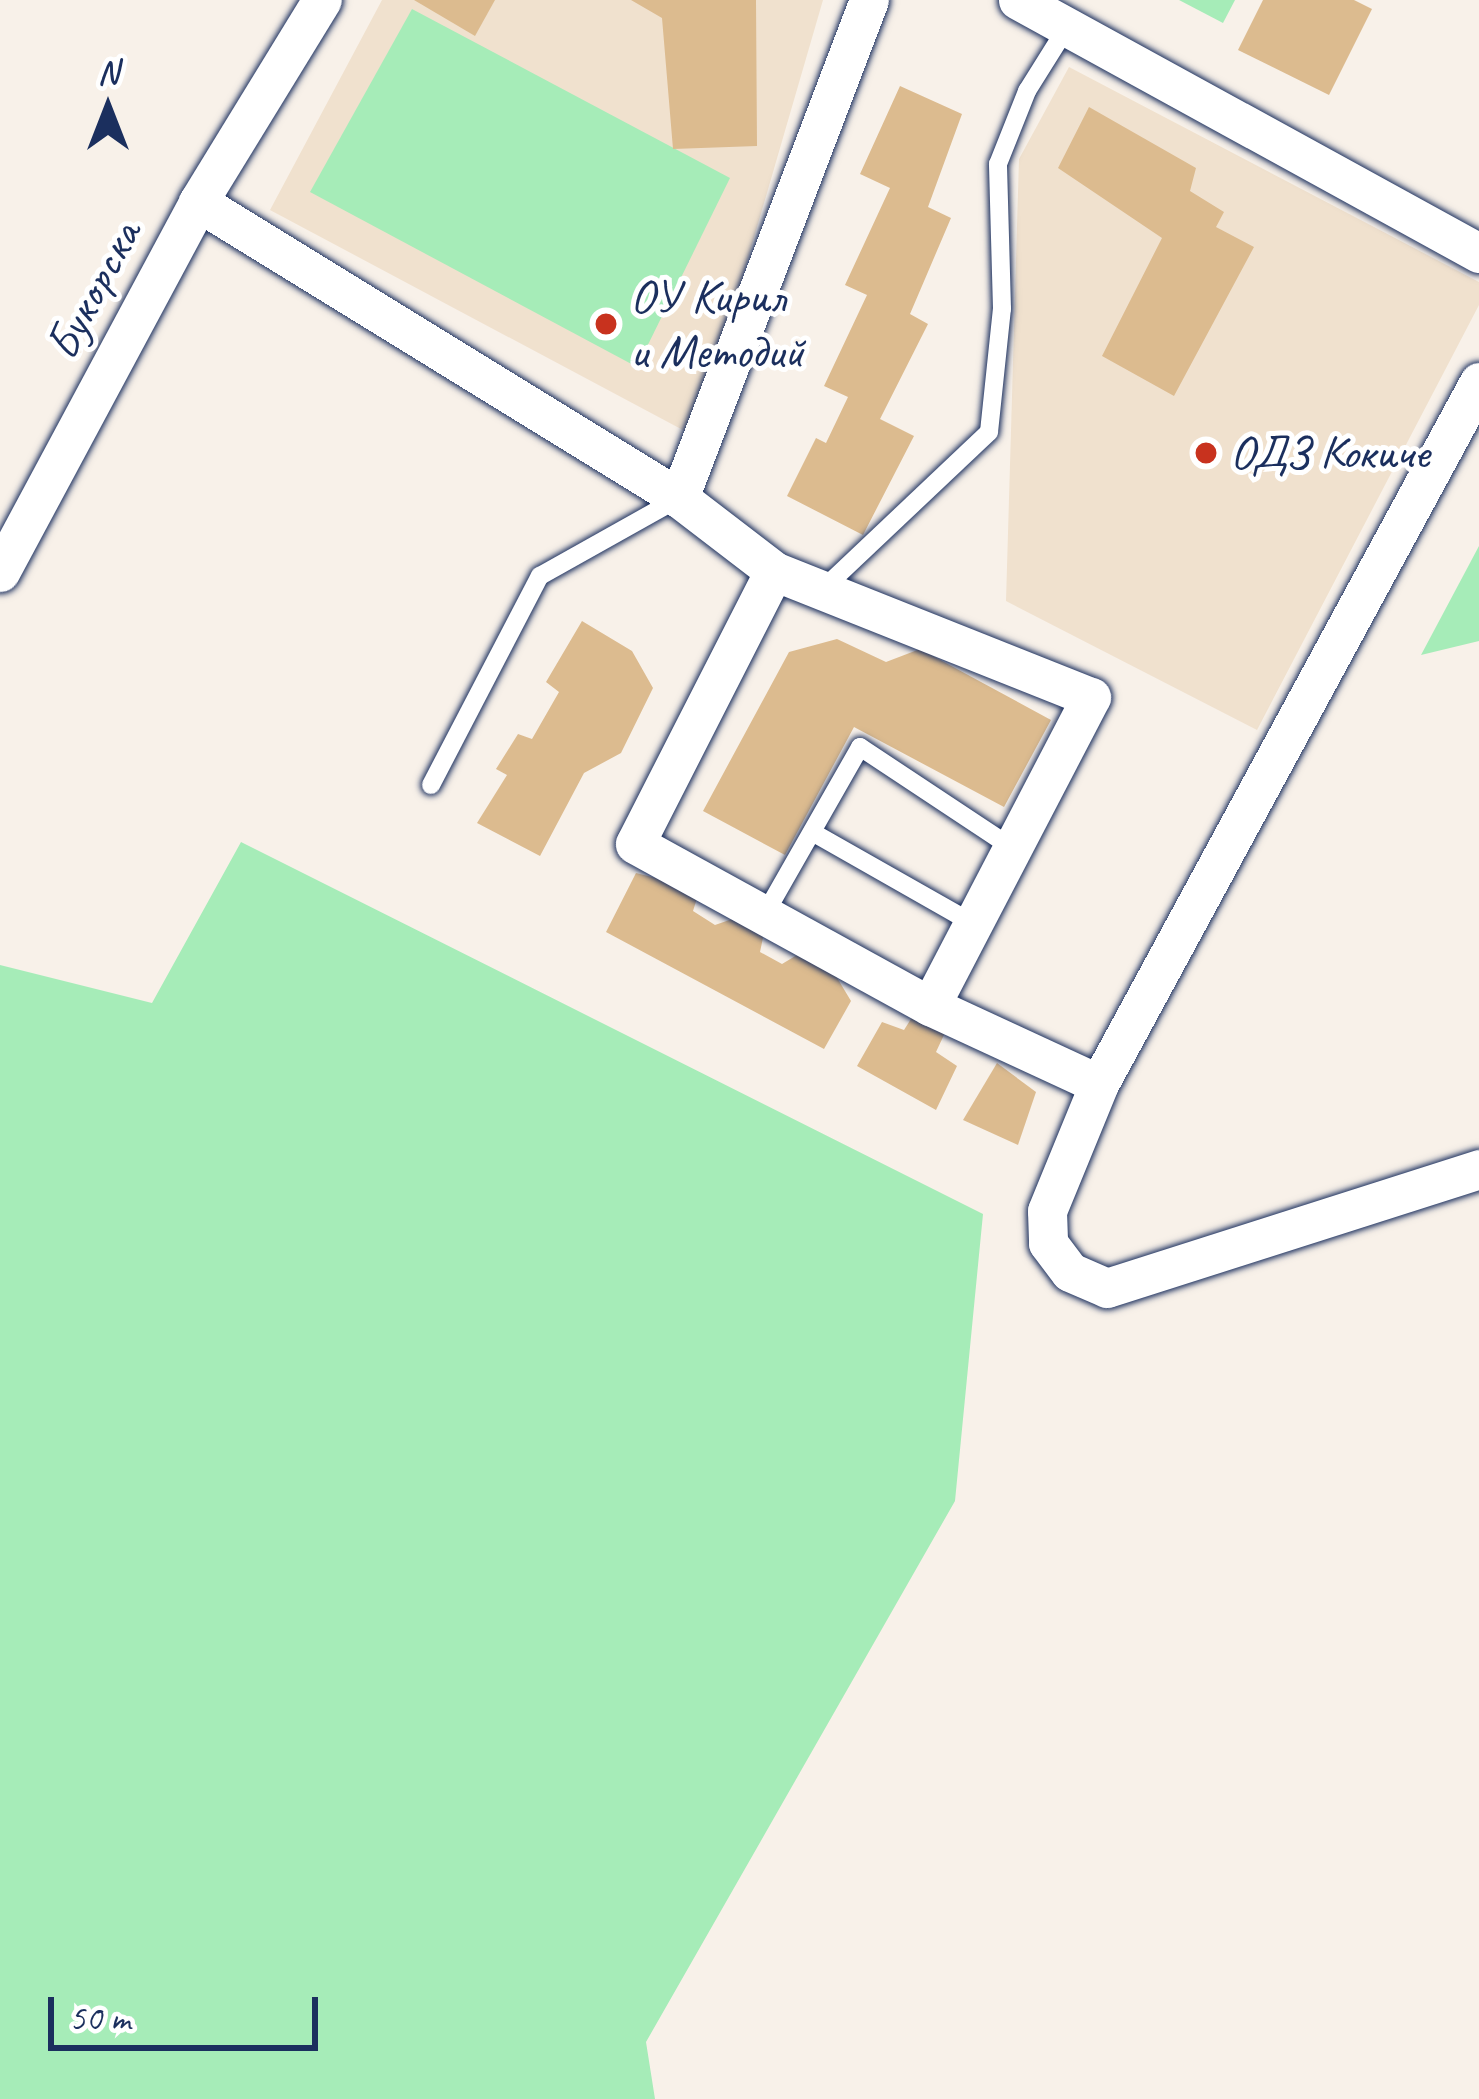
<!DOCTYPE html>
<html>
<head>
<meta charset="utf-8">
<style>
	body { margin:0 }
	#map { position:relative; width:1479px; height:2099px; overflow:hidden; background:#f8f1e9; font-family:Caveat,sans-serif }
	div>[style] { position:absolute }
	[style*='--x'] { left:calc(var(--x)*1px); top:calc(var(--y)*1px); width:calc(var(--w)*1px); rotate:calc(var(--a)*1deg) }
	.built>* { inset:0; background:#f0e1ce }
	.green>* { inset:0; background:#a6ecb8 }
	.building>* { inset:0; background:#dcbb8f }
	.roads { filter:drop-shadow(0 0 3px #1b2f5e) drop-shadow(0 0 3px #1b2f5e) }
	.lane>* { height:18px; margin:-9px; padding:0 9px; transform-origin:9px; border-radius:9px; background:#fff }
	.street>* { height:39px; margin:-19.5px; padding:0 19.5px; transform-origin:19.5px; border-radius:19.5px; background:#fff }
	.dots>* { width:33px; height:33px; translate:-50% -50%; box-sizing:border-box; border:6px solid #fff; border-radius:50% }
	span { translate:-50% -50%; white-space:nowrap; text-align:center; line-height:1.15; -webkit-text-stroke:10px #fff; paint-order:stroke }
	.street-label { font-size:48px; color:#1b2f5e }
	.poi-label { font-size:48px; color:#1b2f5e }
	.left { translate:0 -50%; text-align:left }
	.north { position:absolute; left:48px; top:48px; width:120px; height:120px; -webkit-text-stroke:9px #fff; paint-order:stroke; rotate:0deg; font-size:33px; font-weight:700; line-height:48px; text-align:center; color:#1b2f5e }
	.north::after { content:''; display:block; margin:auto; width:42px; height:54px; background:#1b2f5e; clip-path:polygon(50% 0,100% 100%,50% 72%,0 100%) }
	.scale { position:absolute; left:48px; top:1997px; width:270px; height:54px; box-sizing:border-box; border:6px solid #1b2f5e; border-top:0; padding-left:15px; font-size:36px; line-height:42px; white-space:nowrap; color:#1b2f5e; -webkit-text-stroke:9px #fff; paint-order:stroke }
</style>
</head>
<body>
<div id="map">
	<div class="built">
		<div style="clip-path:polygon(382px 0,823px 0,696px 437px,270px 210px)"></div>
		<div style="clip-path:polygon(1069px 67px,1479px 282px,1479px 305px,1257px 730px,1006px 601px,1019px 159px)"></div>
	</div>
	<div class="green">
		<div style="clip-path:polygon(1179px 0,1235px 0,1223px 23px)"></div>
		<div style="clip-path:polygon(412px 9px,730px 178px,637px 367px,310px 192px)"></div>
		<div style="clip-path:polygon(1479px 546px,1479px 641px,1421px 655px)"></div>
		<div style="clip-path:polygon(241px 842px,983px 1214px,955px 1501px,646px 2042px,655px 2099px,0 2099px,0 965px,152px 1003px)"></div>
	</div>
	<div class="building">
		<div style="clip-path:polygon(414px 0,495px 0,475px 36px)"></div>
		<div style="clip-path:polygon(631px 0,756px 0,757px 146px,673px 149px,662px 18px)"></div>
		<div style="clip-path:polygon(1263px 0,1354px 0,1372px 9px,1329px 95px,1238px 50px)"></div>
		<div style="clip-path:polygon(900px 86px,962px 114px,928px 207px,951px 218px,910px 314px,928px 324px,880px 419px,914px 436px,863px 535px,787px 496px,816px 438px,826px 443px,848px 397px,824px 386px,867px 295px,845px 285px,890px 188px,860px 174px)"></div>
		<div style="clip-path:polygon(1089px 107px,1196px 168px,1190px 191px,1224px 212px,1216px 227px,1254px 247px,1174px 396px,1102px 356px,1162px 238px,1058px 168px)"></div>
		<div style="clip-path:polygon(582px 621px,632px 651px,653px 688px,621px 753px,584px 773px,540px 856px,477px 823px,507px 775px,496px 769px,518px 734px,532px 739px,559px 692px,546px 682px)"></div>
		<div style="clip-path:polygon(837px 639px,886px 662px,920px 649px,1051px 720px,1004px 807px,854px 727px,785px 855px,703px 811px,789px 652px)"></div>
		<div style="clip-path:polygon(636px 873px,700px 889px,693px 911px,715px 925px,738px 917px,764px 933px,760px 952px,782px 964px,797px 955px,836px 976px,851px 1001px,824px 1049px,606px 932px)"></div>
		<div style="clip-path:polygon(921px 1003px,950px 1022px,936px 1052px,957px 1066px,936px 1110px,857px 1066px,882px 1022px,904px 1030px)"></div>
		<div style="clip-path:polygon(997px 1063px,1036px 1092px,1018px 1145px,963px 1120px)"></div>
	</div>
	<div class="roads">
		<div class="lane">
			<div style="--x:824;--y:588;--w:227;--a:-43.4"></div>
			<div style="--x:989;--y:432;--w:124;--a:-84"></div>
			<div style="--x:1002;--y:309;--w:145;--a:-91.6"></div>
			<div style="--x:998;--y:164;--w:79;--a:-68.3"></div>
			<div style="--x:1027;--y:91;--w:75;--a:-58"></div>
			<div style="--x:431;--y:785;--w:236;--a:-62.5"></div>
			<div style="--x:540;--y:576;--w:159;--a:-29.3"></div>
			<div style="--x:812;--y:832;--w:184;--a:29.6"></div>
			<div style="--x:766;--y:912;--w:190;--a:-60.3"></div>
			<div style="--x:860;--y:747;--w:181;--a:33.5"></div>
		</div>
		<div class="street">
			<div style="--x:1018;--y:0;--w:526;--a:28.76"></div>
			<div style="--x:198;--y:202;--w:565;--a:31.61"></div>
			<div style="--x:679;--y:498;--w:120;--a:37.5"></div>
			<div style="--x:774;--y:571;--w:306;--a:117"></div>
			<div style="--x:635;--y:844;--w:337;--a:28.8"></div>
			<div style="--x:930;--y:1006;--w:186;--a:24.8"></div>
			<div style="--x:1479;--y:382;--w:798;--a:118.43"></div>
			<div style="--x:1099;--y:1084;--w:137;--a:112.3"></div>
			<div style="--x:1047;--y:1211;--w:32;--a:88"></div>
			<div style="--x:1048;--y:1243;--w:36;--a:53"></div>
			<div style="--x:1070;--y:1272;--w:40;--a:23.4"></div>
			<div style="--x:1107;--y:1288;--w:391;--a:-17.7"></div>
			<div style="--x:679;--y:498;--w:533;--a:-69.12"></div>
			<div style="--x:774;--y:571;--w:341;--a:21.7"></div>
			<div style="--x:1091;--y:697;--w:348;--a:117.5"></div>
			<div style="--x:0;--y:572;--w:420;--a:-61.8"></div>
			<div style="--x:198;--y:202;--w:237;--a:-58.5"></div>
		</div>
	</div>
	<div class="dots">
		<div style="left:606px;top:324px;background:#c8321e"></div>
		<div style="left:1206px;top:453px;background:#c8321e"></div>
	</div>
	<div class="street-label">
		<span style="left:93px;top:290px;rotate:-62deg">Букорска</span>
	</div>
	<div class="poi-label">
		<span class="left" style="left:630px;top:324px">ОУ Кирил<br>и Методий</span>
		<span class="left" style="left:1230px;top:453px">ОДЗ Кокиче</span>
	</div>
	<div class="north">N</div>
	<div class="scale">50 m</div>
</div>
</body>
</html>
